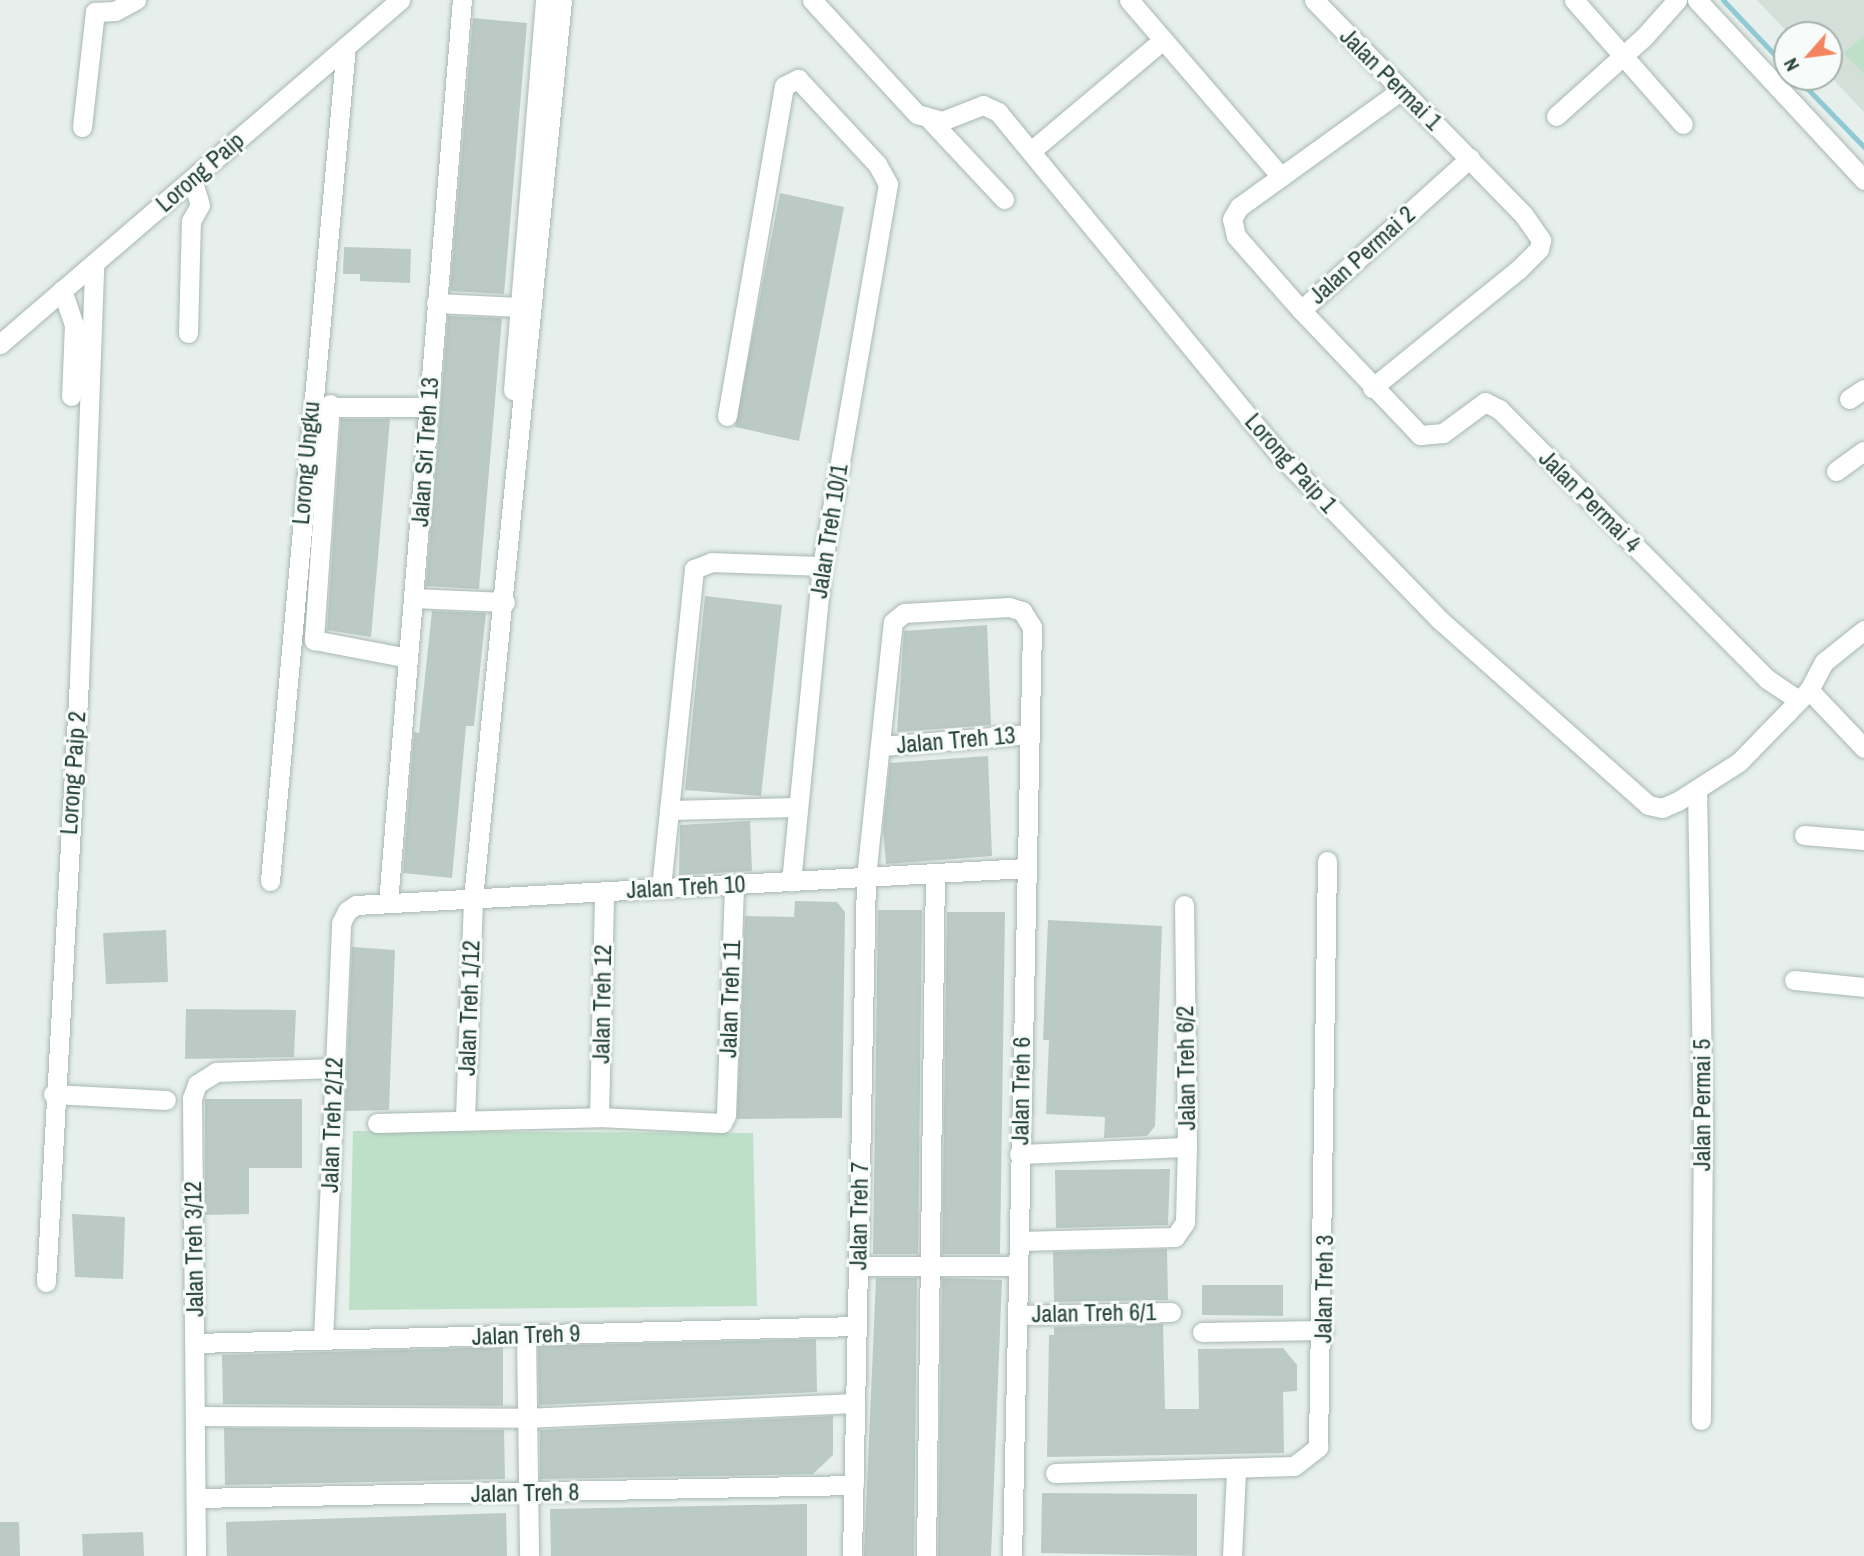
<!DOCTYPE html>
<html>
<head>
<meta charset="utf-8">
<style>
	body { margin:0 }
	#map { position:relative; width:1864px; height:1556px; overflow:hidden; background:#e6efeb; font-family:"Archivo Narrow",sans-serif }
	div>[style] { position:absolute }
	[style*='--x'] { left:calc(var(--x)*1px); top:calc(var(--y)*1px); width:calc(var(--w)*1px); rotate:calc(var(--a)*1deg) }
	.built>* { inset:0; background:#d4dfda }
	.green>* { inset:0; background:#bfe0c8 }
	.stream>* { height:5px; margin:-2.5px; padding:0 2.5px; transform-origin:2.5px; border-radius:2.5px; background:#8ec9d4 }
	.building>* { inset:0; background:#bbcac4 }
	.roads { filter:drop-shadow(0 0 2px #a8b8b2) drop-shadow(0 0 2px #a8b8b2) }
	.minor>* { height:19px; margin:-9.5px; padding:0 9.5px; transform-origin:9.5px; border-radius:9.5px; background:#fff }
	span { translate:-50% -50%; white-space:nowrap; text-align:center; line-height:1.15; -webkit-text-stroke:6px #f7fbf9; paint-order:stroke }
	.street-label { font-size:24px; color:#24423a }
	.north { position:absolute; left:1773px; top:21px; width:70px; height:70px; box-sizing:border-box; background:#f7fbf9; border:2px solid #a3b1ad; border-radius:50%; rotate:242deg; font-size:19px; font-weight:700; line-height:28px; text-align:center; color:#24423a }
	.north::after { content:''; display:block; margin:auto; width:24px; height:32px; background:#f4845f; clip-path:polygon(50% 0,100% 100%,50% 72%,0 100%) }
</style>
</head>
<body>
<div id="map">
	<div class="built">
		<div style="clip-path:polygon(1757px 0,1864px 0,1864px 112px,1829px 75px,1829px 35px,1790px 35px)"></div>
	</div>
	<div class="green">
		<div style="clip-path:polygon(1864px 36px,1864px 74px,1843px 53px)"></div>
		<div style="clip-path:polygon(353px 1131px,753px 1133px,757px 1306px,349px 1310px)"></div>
	</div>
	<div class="stream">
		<div style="--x:1723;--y:0;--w:93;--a:46.7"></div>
		<div style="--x:1796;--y:77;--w:98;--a:45.8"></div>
	</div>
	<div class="building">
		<div style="clip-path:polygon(473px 18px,527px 23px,504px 294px,450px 291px)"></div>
		<div style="clip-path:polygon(780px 193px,844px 207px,799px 441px,735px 427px)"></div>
		<div style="clip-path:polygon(344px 247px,411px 249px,410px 283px,360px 281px,360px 274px,343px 274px)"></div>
		<div style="clip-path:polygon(448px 316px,502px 318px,479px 589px,426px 586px)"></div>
		<div style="clip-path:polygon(341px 419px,390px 419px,371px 637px,327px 630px)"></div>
		<div style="clip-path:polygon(705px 596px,782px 605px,761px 796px,685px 790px)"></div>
		<div style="clip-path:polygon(432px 611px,486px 613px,474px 726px,466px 726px,452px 878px,403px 873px,414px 732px,419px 733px)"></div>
		<div style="clip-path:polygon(987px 625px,991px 725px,897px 732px,904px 631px)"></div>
		<div style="clip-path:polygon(988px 756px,992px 856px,886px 864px,883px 829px,890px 763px)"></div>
		<div style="clip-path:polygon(750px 821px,752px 871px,679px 875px,680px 825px)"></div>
		<div style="clip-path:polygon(795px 901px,837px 902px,845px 912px,842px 1118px,737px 1119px,745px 916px,794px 917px)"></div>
		<div style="clip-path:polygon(878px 910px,922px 910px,918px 1254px,873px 1254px)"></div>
		<div style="clip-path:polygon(947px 912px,1005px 912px,1000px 1254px,942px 1254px)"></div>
		<div style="clip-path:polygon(1048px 920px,1162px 926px,1155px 1126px,1147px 1136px,1104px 1138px,1105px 1117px,1046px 1114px,1049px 1040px,1043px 1040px)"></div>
		<div style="clip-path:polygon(166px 930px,168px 982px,106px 984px,103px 933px)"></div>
		<div style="clip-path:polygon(352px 947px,395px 950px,389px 1110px,345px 1111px)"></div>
		<div style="clip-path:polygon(186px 1009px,296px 1010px,294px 1057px,185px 1059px)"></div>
		<div style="clip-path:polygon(205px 1099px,302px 1099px,302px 1168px,249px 1168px,249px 1214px,205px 1215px)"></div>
		<div style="clip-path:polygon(1170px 1169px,1168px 1225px,1056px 1228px,1055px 1170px)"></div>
		<div style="clip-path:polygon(72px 1214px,125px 1217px,123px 1279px,75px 1277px)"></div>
		<div style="clip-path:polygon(1167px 1249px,1168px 1300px,1054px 1302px,1053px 1252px)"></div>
		<div style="clip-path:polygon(876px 1278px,917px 1278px,914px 1556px,864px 1556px)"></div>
		<div style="clip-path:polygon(942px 1278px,1002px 1280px,991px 1556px,938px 1556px)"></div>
		<div style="clip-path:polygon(1202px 1285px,1283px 1285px,1283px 1316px,1202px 1315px)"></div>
		<div style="clip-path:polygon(1163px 1324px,1165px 1409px,1199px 1409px,1198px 1349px,1283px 1348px,1297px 1365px,1297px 1391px,1283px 1392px,1284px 1453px,1047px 1457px,1049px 1335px,1054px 1335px,1054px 1327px)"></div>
		<div style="clip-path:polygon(816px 1339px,817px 1392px,539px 1405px,538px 1346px)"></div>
		<div style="clip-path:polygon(503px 1347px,503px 1406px,223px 1404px,222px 1355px)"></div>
		<div style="clip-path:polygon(833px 1416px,833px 1455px,813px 1474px,540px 1479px,540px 1430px)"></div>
		<div style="clip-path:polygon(224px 1428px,504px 1430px,505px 1479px,225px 1485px)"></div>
		<div style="clip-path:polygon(1042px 1493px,1197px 1494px,1197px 1556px,1041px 1553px)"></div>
		<div style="clip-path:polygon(807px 1504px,807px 1556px,551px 1556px,550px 1509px)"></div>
		<div style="clip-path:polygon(506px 1513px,507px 1556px,227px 1556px,226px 1522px)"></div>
		<div style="clip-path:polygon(0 1522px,19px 1522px,20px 1556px,0 1556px)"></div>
		<div style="clip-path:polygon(143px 1532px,144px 1556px,83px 1556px,82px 1534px)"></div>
	</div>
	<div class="roads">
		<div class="minor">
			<div style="--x:812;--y:0;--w:155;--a:47.4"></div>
			<div style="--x:917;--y:114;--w:26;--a:16"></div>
			<div style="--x:942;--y:121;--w:44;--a:-21.3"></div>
			<div style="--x:983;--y:105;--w:17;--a:25"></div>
			<div style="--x:998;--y:112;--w:443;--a:50.6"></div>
			<div style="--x:1279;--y:454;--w:233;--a:45.9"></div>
			<div style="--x:1441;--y:621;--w:277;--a:41.6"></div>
			<div style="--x:1648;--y:805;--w:14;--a:12"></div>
			<div style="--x:1662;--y:808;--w:17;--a:-24"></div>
			<div style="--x:1678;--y:801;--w:72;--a:-32.6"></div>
			<div style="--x:1739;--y:762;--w:100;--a:-45.8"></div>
			<div style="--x:1809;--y:690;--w:32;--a:-62"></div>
			<div style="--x:1824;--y:662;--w:51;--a:-38.7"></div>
			<div style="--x:1129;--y:0;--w:233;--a:49.3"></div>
			<div style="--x:1314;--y:0;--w:299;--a:45.7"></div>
			<div style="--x:1523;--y:214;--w:32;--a:55"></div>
			<div style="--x:1541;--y:240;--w:9;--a:103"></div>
			<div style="--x:1539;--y:249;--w:28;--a:135"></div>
			<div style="--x:1519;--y:269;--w:189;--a:141"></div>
			<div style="--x:1574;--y:0;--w:165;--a:48.7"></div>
			<div style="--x:1697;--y:0;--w:246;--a:47.1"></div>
			<div style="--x:1556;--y:116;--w:118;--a:-41.9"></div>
			<div style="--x:1644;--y:37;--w:50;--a:-48.3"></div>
			<div style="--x:931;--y:121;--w:107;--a:46.9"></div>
			<div style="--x:82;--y:127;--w:116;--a:-83.6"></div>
			<div style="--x:95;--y:12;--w:20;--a:-3"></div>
			<div style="--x:115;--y:11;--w:24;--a:-28"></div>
			<div style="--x:1031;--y:151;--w:172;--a:-40.1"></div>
			<div style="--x:1470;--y:158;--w:227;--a:138"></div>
			<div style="--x:1301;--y:310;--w:173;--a:46.4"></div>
			<div style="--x:1420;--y:435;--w:23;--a:-5"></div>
			<div style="--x:1443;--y:433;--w:52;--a:-36.4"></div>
			<div style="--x:1485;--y:402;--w:16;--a:27"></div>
			<div style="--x:1499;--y:409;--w:380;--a:45.2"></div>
			<div style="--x:1767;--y:679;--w:37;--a:34"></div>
			<div style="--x:62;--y:290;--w:37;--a:71"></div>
			<div style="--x:74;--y:325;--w:71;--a:92.4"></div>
			<div style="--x:436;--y:303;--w:84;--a:2.7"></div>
			<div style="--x:1301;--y:310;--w:98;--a:-131.3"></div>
			<div style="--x:1236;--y:236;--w:17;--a:-103"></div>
			<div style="--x:1232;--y:219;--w:14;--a:-60"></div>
			<div style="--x:1239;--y:207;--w:198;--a:-35.8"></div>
			<div style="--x:188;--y:333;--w:112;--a:-88.5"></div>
			<div style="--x:191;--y:221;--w:18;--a:-61"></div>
			<div style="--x:200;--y:205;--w:27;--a:-107"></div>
			<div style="--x:0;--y:344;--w:528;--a:-40.7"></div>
			<div style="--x:513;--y:390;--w:391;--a:-85.3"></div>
			<div style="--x:1849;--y:399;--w:18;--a:-34"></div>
			<div style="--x:330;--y:404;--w:237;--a:93.9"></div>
			<div style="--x:314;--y:640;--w:96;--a:10.8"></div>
			<div style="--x:317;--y:407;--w:111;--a:0"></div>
			<div style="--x:727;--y:416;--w:335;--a:-80.2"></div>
			<div style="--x:784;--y:86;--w:16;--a:-27"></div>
			<div style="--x:798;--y:79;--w:116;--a:47.1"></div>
			<div style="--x:877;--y:164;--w:23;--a:61"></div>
			<div style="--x:888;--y:184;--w:388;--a:99.8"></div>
			<div style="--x:822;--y:566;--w:317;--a:95.6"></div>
			<div style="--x:1836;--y:471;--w:34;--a:-36"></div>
			<div style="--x:413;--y:598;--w:92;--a:2.5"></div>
			<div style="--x:1809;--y:690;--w:80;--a:46.5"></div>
			<div style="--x:882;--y:746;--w:147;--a:-4.7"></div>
			<div style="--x:1697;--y:789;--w:329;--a:89"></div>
			<div style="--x:1703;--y:1118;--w:302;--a:90.4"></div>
			<div style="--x:669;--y:810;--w:127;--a:-1.4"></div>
			<div style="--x:1804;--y:835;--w:60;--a:4.8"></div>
			<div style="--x:270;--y:881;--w:838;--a:-84.8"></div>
			<div style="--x:661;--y:888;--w:321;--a:-84.1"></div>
			<div style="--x:694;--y:569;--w:19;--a:-21"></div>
			<div style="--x:712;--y:562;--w:110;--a:2.1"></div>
			<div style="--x:388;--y:903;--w:906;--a:-85.32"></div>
			<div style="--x:1794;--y:980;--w:70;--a:5.7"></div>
			<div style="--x:53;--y:1094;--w:113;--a:3"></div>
			<div style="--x:599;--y:1117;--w:226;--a:-88.7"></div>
			<div style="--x:465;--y:1118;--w:220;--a:-87.9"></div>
			<div style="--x:473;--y:898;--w:902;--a:-84.34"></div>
			<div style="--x:377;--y:1123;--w:222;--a:-1.5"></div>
			<div style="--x:599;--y:1117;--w:123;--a:2.8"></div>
			<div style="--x:722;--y:1123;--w:9;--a:-63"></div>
			<div style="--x:726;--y:1115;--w:231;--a:-88"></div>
			<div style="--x:1019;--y:1154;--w:168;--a:-2.4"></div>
			<div style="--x:1187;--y:1147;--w:242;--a:-90.7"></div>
			<div style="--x:1019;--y:1241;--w:156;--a:-1.5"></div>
			<div style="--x:1175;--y:1237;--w:18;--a:-56"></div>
			<div style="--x:1185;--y:1222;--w:75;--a:-88.5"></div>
			<div style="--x:858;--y:1266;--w:160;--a:0"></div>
			<div style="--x:46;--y:1282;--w:602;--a:-86.86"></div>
			<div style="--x:79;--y:681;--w:418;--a:-87.9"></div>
			<div style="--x:1017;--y:1315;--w:154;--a:-1.1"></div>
			<div style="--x:1202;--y:1332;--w:121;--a:-0.9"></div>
			<div style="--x:526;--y:1335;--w:221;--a:89.2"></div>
			<div style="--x:323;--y:1340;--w:417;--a:-87.5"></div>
			<div style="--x:341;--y:923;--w:13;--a:-63"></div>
			<div style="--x:347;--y:911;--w:11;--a:-34"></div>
			<div style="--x:356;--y:905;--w:672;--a:-3.16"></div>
			<div style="--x:195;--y:1343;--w:662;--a:-1.47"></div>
			<div style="--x:195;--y:1416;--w:330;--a:0.3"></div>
			<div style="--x:525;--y:1418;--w:330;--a:-2.6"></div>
			<div style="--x:1055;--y:1473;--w:239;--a:-1.7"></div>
			<div style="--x:1294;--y:1466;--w:31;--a:-38"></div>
			<div style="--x:1318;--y:1447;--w:586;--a:-89.12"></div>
			<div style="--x:196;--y:1498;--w:658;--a:-1.13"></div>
			<div style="--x:196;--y:1556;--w:458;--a:-90.5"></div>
			<div style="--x:192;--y:1098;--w:15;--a:-70"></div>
			<div style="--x:197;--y:1084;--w:22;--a:-32"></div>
			<div style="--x:216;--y:1072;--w:118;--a:-1.9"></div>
			<div style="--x:852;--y:1556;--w:679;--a:-88.82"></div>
			<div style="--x:866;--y:877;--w:256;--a:-84"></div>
			<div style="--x:893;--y:622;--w:14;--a:-39"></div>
			<div style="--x:904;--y:613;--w:105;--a:-3.3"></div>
			<div style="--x:1009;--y:607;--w:14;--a:17"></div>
			<div style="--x:1022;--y:611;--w:19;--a:58"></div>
			<div style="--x:1032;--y:627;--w:929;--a:91.23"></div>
			<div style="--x:926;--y:1556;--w:683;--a:-89.25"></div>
			<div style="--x:1232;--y:1556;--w:86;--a:-87.3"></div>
		</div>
	</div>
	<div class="street-label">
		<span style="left:1391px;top:79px;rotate:45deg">Jalan Permai 1</span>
		<span style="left:200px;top:172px;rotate:-41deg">Lorong Paip</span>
		<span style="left:1362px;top:255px;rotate:-42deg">Jalan Permai 2</span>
		<span style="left:425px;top:452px;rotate:-86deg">Jalan Sri Treh 13</span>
		<span style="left:306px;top:463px;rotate:-85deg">Lorong Ungku</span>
		<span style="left:1291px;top:463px;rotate:48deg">Lorong Paip 1</span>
		<span style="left:1590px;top:501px;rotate:45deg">Jalan Permai 4</span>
		<span style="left:829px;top:531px;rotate:-81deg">Jalan Treh 10/1</span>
		<span style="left:956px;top:740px;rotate:-5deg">Jalan Treh 13</span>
		<span style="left:73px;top:773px;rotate:-86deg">Lorong Paip 2</span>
		<span style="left:686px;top:887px;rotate:-3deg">Jalan Treh 10</span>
		<span style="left:730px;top:999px;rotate:-88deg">Jalan Treh 11</span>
		<span style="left:602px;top:1004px;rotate:-89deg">Jalan Treh 12</span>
		<span style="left:469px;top:1008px;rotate:-88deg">Jalan Treh 1/12</span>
		<span style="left:1186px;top:1068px;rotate:-91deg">Jalan Treh 6/2</span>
		<span style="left:1021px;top:1091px;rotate:-89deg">Jalan Treh 6</span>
		<span style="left:1702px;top:1105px;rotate:-90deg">Jalan Permai 5</span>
		<span style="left:332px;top:1125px;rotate:-88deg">Jalan Treh 2/12</span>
		<span style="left:859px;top:1216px;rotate:-89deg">Jalan Treh 7</span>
		<span style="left:194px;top:1249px;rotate:-91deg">Jalan Treh 3/12</span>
		<span style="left:1324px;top:1289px;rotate:-89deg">Jalan Treh 3</span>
		<span style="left:1094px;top:1313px;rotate:-1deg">Jalan Treh 6/1</span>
		<span style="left:526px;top:1335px;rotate:-2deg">Jalan Treh 9</span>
		<span style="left:525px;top:1493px;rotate:-1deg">Jalan Treh 8</span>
	</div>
	<div class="north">N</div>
</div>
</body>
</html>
